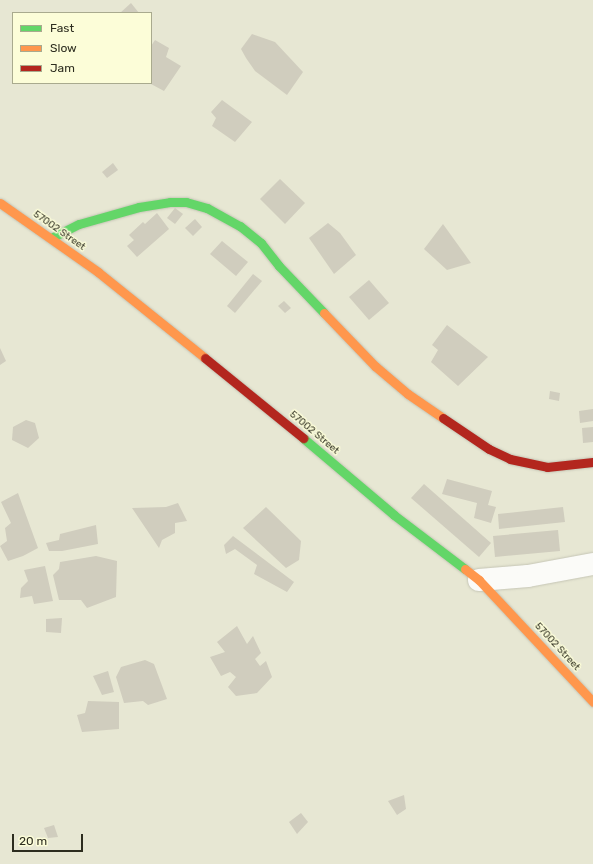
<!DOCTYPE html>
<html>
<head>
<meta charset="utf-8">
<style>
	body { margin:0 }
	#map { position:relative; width:593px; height:864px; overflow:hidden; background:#e7e7d3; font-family:Rubik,sans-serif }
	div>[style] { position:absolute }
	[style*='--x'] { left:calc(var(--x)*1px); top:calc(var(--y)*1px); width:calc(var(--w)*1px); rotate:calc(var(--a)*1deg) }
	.building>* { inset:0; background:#d0cdbe }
	.roads { filter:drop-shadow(0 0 1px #c5c5b5) drop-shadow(0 0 1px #c5c5b5) }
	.street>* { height:22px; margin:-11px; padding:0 11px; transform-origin:11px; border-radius:11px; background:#fbfbf8 }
	.fast>* { height:9px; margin:-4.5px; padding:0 4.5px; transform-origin:4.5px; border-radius:4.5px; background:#63d668 }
	.slow>* { height:9px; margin:-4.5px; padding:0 4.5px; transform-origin:4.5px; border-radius:4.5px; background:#ff974d }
	.jam>* { height:9px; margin:-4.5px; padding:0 4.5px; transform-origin:4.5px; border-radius:4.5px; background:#b3261e }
	span { translate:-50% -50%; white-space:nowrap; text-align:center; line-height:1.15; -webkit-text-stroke:3px #fcfdd8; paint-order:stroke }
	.street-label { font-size:10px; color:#2d2d1f }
	.legend { position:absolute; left:12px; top:12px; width:140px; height:72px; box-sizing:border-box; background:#fcfdd8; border:1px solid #a9aa8e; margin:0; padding:5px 7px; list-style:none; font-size:12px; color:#2d2d1f }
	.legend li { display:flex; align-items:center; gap:8px; height:20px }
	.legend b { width:20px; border:1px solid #a9aa8e }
	.scale { position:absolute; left:12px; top:834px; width:71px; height:18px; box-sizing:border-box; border:2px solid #2d2d1f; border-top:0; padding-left:5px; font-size:12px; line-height:14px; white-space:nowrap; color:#2d2d1f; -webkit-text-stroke:3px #fcfdd8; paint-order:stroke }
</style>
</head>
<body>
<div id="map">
	<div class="building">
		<div style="clip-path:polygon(131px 3px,139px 13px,120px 13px)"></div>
		<div style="clip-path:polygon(252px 34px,275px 42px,303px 72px,287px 95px,255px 71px,246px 58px,241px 49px)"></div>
		<div style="clip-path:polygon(155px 40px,169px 48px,166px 57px,181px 66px,164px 91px,151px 84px,151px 46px)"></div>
		<div style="clip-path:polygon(222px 100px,252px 122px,235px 142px,212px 126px,216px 118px,211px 112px)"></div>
		<div style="clip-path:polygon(113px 163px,118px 170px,107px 178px,102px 172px)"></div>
		<div style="clip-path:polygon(280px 179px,305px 203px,285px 224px,260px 199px)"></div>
		<div style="clip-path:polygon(175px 208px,183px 214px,175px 224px,167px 218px)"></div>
		<div style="clip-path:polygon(157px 213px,169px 229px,137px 257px,127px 246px,134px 240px,129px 235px,143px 222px,145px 224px)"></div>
		<div style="clip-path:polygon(195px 219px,202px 227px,193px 236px,185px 228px)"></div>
		<div style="clip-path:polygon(328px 223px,340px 233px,356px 255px,334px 274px,309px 238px)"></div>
		<div style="clip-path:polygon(443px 224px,471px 263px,447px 270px,424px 249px)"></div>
		<div style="clip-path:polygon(222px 241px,248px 262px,236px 276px,210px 254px)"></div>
		<div style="clip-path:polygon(253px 274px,262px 281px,235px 313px,227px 306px)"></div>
		<div style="clip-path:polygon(369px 280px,389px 303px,369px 320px,349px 297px)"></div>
		<div style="clip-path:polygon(284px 301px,291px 308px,285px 313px,278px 306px)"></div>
		<div style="clip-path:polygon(447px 325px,488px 357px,458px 386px,431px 362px,438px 350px,432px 345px)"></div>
		<div style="clip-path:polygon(0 348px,6px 361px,0 365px)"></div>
		<div style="clip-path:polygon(550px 391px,560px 393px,559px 401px,549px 399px)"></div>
		<div style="clip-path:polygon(593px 409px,593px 421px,580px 423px,579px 411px)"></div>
		<div style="clip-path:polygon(26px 420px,35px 423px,39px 438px,28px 448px,12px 440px,13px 427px)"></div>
		<div style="clip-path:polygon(593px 427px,593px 442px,583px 443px,582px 428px)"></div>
		<div style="clip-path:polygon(447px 479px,492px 491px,488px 505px,496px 507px,491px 523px,474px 518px,477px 503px,442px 494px)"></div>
		<div style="clip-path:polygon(424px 484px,491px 543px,479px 557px,411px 498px)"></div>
		<div style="clip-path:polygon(18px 493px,38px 548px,23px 556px,8px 561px,0 546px,7px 541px,5px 528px,11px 523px,1px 502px)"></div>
		<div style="clip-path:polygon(178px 503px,187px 521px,175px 523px,175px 533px,162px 540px,159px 548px,132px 508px,166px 507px)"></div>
		<div style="clip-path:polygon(266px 507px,301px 541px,299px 560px,286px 568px,243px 528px)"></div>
		<div style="clip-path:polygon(563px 507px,565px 522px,499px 529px,498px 514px)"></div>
		<div style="clip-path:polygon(96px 525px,98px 544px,62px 551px,49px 551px,46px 543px,59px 540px,60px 534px)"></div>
		<div style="clip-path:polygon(558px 530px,560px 551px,495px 557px,493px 536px)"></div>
		<div style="clip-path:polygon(233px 536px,294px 582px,287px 592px,254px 574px,257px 565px,235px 549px,226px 554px,224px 545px)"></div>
		<div style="clip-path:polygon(96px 556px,117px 561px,116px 597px,87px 608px,81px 600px,59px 600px,53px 575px,59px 569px,60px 562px)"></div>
		<div style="clip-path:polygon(45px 566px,53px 601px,34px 604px,32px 596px,20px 598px,21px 588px,28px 581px,24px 570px)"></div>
		<div style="clip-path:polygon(62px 618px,61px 633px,46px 632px,46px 619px)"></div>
		<div style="clip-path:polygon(237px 626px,247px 644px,253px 636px,261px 653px,255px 659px,260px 666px,266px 661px,272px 677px,257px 693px,236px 696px,228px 687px,236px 677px,230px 672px,221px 676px,210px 657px,225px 652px,217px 642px)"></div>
		<div style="clip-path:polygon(145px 660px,154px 664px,167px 699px,148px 705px,143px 701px,124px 703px,116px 677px,121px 667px)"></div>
		<div style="clip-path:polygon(108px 671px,114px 692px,102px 695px,93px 676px)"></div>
		<div style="clip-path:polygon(88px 701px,119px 702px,119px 729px,82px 732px,77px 715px,85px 713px)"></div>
		<div style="clip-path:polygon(404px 795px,406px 809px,397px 815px,388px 801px)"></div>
		<div style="clip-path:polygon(301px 813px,308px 822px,297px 834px,289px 822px)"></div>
		<div style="clip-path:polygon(54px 825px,58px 837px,48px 838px,44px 828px)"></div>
	</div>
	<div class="roads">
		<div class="street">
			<div style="--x:479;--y:580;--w:49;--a:-4.7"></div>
			<div style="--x:528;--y:576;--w:66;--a:-10.5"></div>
		</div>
		<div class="fast">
			<div style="--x:51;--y:238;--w:31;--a:-27"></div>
			<div style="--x:79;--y:224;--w:62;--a:-15.8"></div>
			<div style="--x:139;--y:207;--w:31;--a:-9"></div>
			<div style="--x:170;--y:202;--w:16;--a:0"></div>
			<div style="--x:186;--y:202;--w:22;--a:16"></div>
			<div style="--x:207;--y:208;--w:38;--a:29"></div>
			<div style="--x:240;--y:226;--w:27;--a:39"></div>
			<div style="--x:261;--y:243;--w:29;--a:52"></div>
			<div style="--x:279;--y:266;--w:65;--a:46.2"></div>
			<div style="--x:303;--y:438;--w:119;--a:40.2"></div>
			<div style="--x:394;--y:515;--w:89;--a:37.3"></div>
		</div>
		<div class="slow">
			<div style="--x:0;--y:203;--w:120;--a:35.1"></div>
			<div style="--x:98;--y:272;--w:137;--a:38.8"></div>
			<div style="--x:324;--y:313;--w:74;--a:46.1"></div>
			<div style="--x:375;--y:366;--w:43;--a:40.3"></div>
			<div style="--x:408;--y:394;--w:42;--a:34.4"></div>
			<div style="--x:465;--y:569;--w:18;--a:38"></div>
			<div style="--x:479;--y:580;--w:167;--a:46.9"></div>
		</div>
		<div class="jam">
			<div style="--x:205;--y:358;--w:127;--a:39.2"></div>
			<div style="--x:443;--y:418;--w:55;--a:34"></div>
			<div style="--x:489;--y:449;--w:23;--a:25"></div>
			<div style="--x:510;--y:459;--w:38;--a:12"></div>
			<div style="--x:547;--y:467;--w:46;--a:-6.2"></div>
		</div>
	</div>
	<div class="street-label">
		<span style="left:59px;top:231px;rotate:35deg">57002 Street</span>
		<span style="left:314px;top:433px;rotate:40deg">57002 Street</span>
		<span style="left:557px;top:647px;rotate:47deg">57002 Street</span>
	</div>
	<ul class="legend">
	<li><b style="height:5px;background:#63d668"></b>Fast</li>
	<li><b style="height:5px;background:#ff974d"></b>Slow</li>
	<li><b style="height:5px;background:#b3261e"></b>Jam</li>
	</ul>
	<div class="scale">20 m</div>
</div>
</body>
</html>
